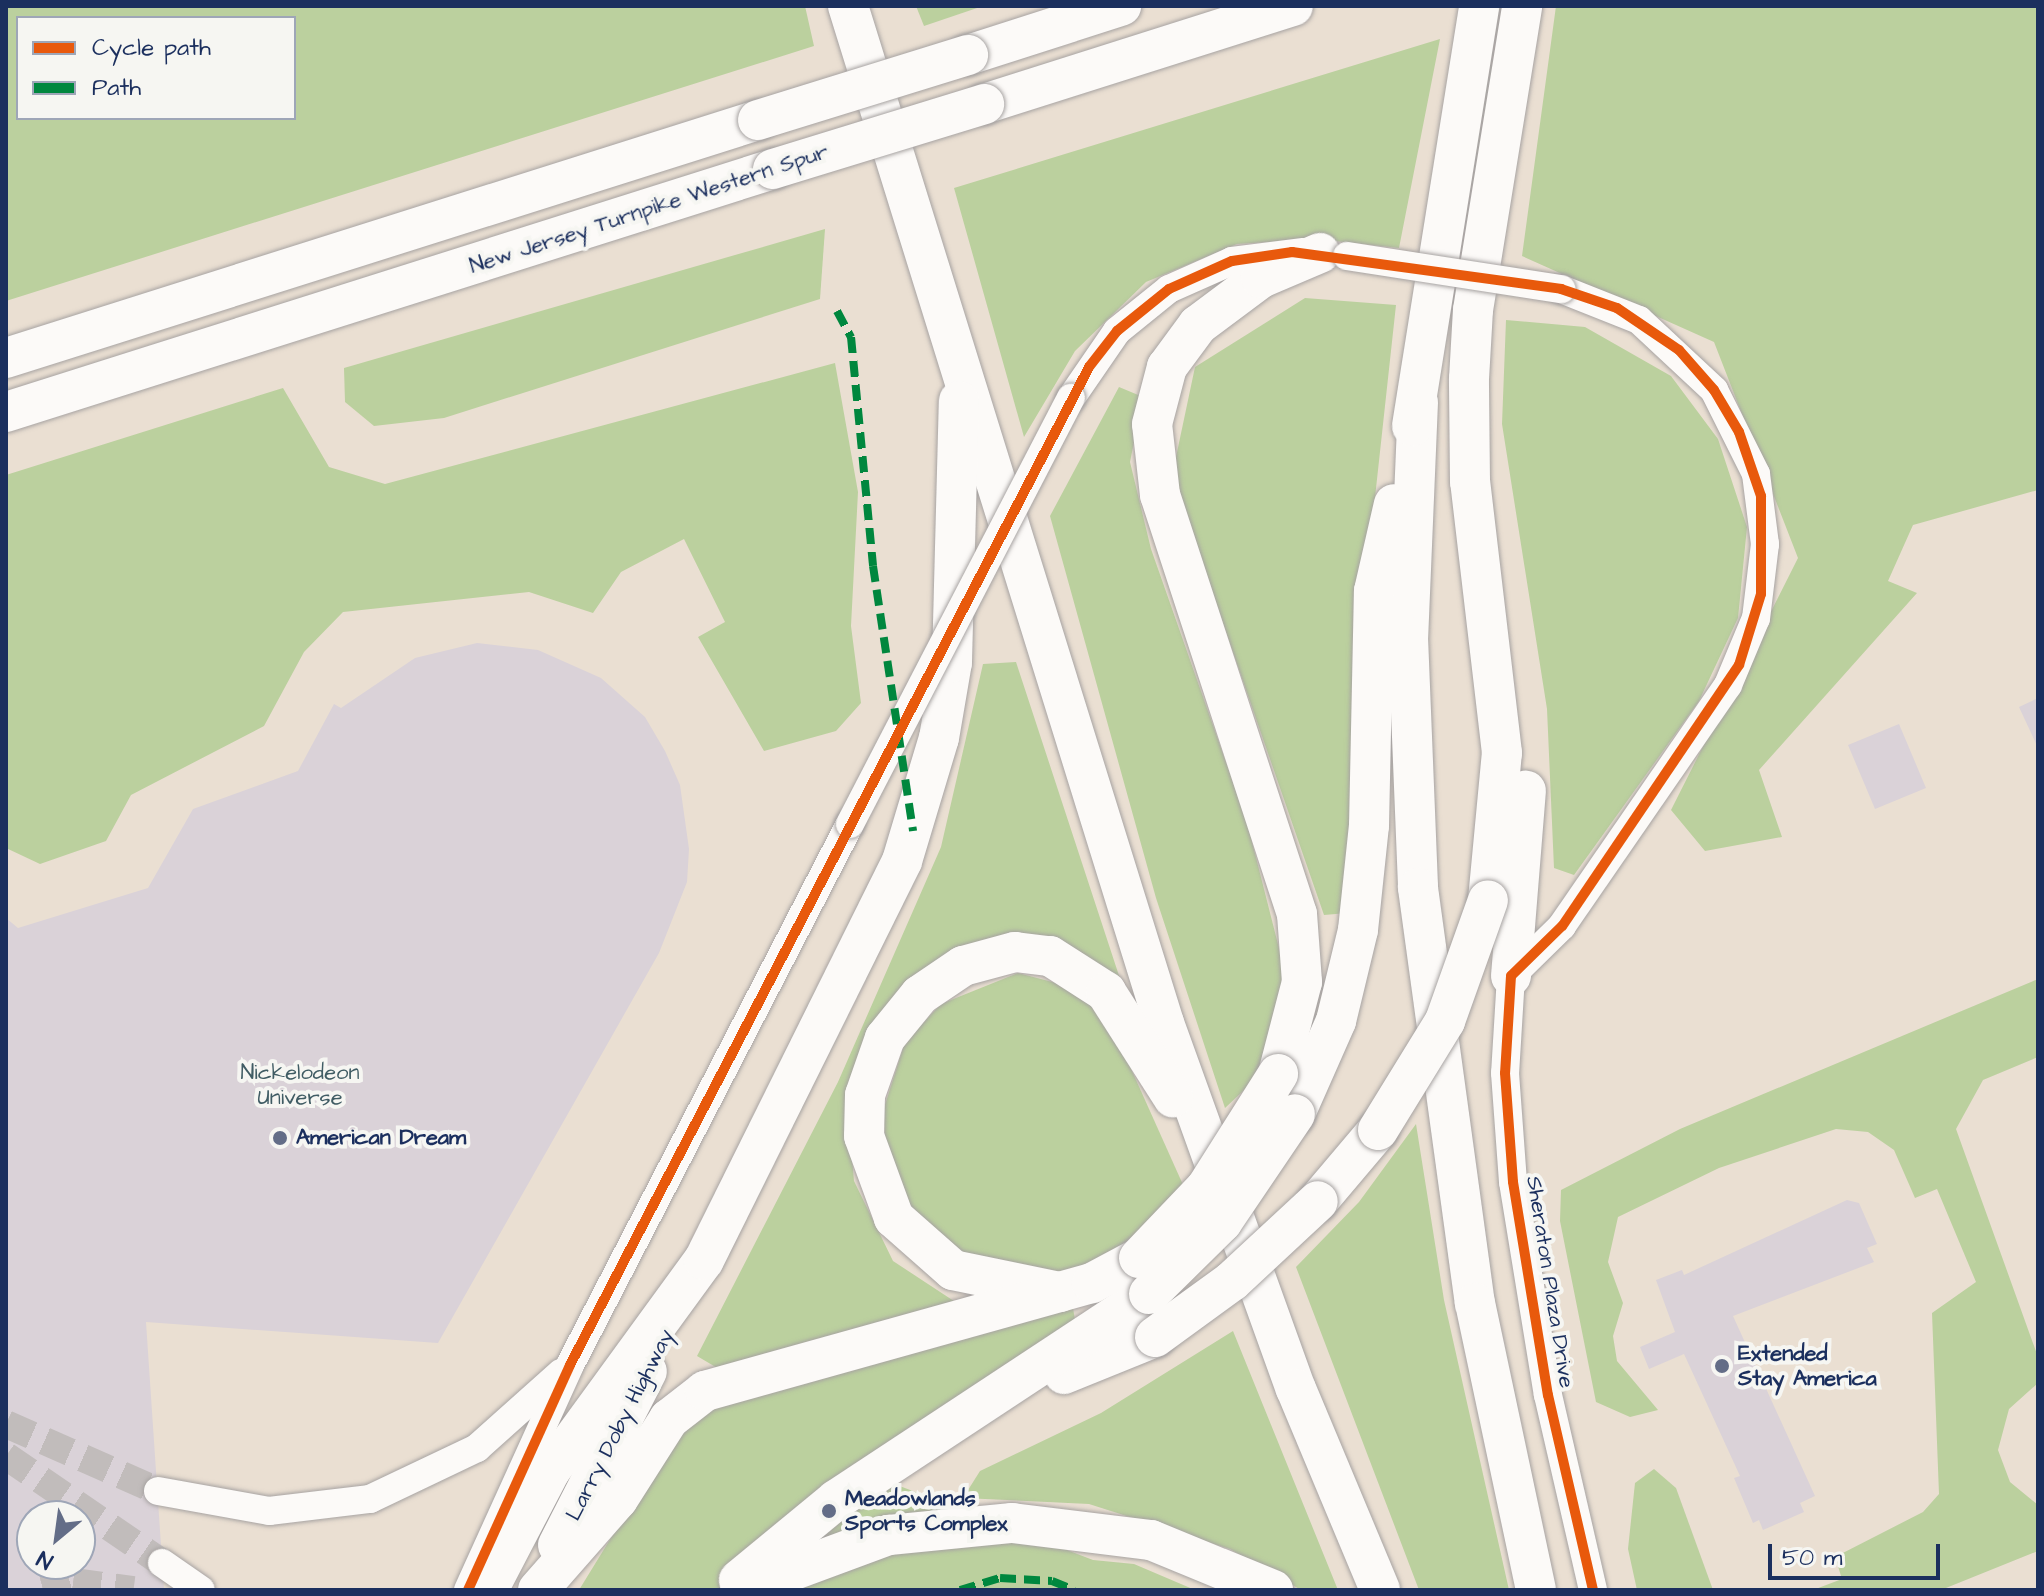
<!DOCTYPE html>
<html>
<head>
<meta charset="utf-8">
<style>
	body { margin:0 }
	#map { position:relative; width:2044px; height:1596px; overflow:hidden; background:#eadfd2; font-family:"Architects Daughter",sans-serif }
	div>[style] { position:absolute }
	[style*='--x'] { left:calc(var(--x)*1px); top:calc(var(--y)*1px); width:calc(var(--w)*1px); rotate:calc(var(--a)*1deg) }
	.green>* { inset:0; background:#bbd09e }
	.building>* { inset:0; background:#dad2d8 }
	.tertiary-tunnel>* { height:28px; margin-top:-14px; transform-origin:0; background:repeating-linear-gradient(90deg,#c1bcbb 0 28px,transparent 0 42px) }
	.roads { filter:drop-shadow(0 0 2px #a7a3a2) drop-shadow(0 0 2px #a7a3a2) }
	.tertiary>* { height:28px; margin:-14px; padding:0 14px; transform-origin:14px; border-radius:14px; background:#fcfaf8 }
	.motorway>* { height:40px; margin:-20px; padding:0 20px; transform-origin:20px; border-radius:20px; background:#fcfaf8 }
	.bridges { filter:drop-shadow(0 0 2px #a7a3a2) drop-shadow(0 0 2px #a7a3a2) }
	.tertiary-bridge>* { height:28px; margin:-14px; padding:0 14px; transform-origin:14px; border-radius:14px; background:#fcfaf8 }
	.motorway-bridge>* { height:40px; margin:-20px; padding:0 20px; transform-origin:20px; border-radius:20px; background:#fcfaf8 }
	.quiet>* { height:8px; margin-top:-4px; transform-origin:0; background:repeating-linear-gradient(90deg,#00873e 0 16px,transparent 0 24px) }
	.cycleway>* { height:10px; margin:-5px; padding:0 5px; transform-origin:5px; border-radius:5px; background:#e8590c }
	.dots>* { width:22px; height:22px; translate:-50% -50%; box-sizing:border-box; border:4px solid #f6f6f2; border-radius:50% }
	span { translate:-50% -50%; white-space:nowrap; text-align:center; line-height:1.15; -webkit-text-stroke:8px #f6f6f2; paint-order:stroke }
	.street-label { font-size:22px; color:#1b2f5e }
	.park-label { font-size:22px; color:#405c64 }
	.poi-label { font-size:22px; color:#1b2f5e; font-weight:700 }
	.left { translate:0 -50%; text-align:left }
	.frame { position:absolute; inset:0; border:8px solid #1b2f5e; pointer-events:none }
	.legend { position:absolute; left:16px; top:16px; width:280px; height:104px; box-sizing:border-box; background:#f6f6f2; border:2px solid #9ea6b7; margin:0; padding:10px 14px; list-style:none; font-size:24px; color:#1b2f5e }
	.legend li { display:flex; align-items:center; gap:16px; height:40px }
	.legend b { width:40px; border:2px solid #9ea6b7 }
	.north { position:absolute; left:16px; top:1500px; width:80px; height:80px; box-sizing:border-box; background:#f6f6f2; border:2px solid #9ea6b7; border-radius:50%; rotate:209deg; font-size:22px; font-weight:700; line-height:32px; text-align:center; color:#1b2f5e }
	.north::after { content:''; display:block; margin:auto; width:28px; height:36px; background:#636d87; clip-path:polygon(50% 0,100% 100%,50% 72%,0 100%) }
	.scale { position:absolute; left:1768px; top:1544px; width:172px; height:36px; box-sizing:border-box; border:4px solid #1b2f5e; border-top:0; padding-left:10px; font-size:24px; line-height:28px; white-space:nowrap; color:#1b2f5e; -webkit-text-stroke:6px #f6f6f2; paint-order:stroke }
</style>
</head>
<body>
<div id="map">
	<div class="green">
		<div style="clip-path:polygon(evenodd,6px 6px,805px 6px,814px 46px,6px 301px,6px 6px,18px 18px,294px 18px,294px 118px,18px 118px,18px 18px)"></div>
		<div style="clip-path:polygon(916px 6px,983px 6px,924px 26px)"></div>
		<div style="clip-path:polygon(1556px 6px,2038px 6px,2038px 490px,1913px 525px,1888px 581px,1917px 593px,1759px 770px,1782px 837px,1705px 851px,1671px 810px,1798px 558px,1714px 342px,1522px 256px)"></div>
		<div style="clip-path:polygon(1440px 39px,1399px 248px,1316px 239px,1237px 244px,1146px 282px,1075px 351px,1024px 437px,954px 188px)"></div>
		<div style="clip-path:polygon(825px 229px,820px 299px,444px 418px,374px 426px,345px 402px,344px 368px)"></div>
		<div style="clip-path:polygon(1305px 298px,1396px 305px,1367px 571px,1347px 913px,1324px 915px,1172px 476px,1195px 367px)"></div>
		<div style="clip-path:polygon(1506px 320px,1585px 327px,1671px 376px,1718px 439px,1747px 527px,1738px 618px,1699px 701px,1574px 875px,1554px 868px,1547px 709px,1502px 424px)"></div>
		<div style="clip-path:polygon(835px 363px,858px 492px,851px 626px,861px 703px,836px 731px,764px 751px,698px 637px,725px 622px,684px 539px,621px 572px,593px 613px,529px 592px,343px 612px,304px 652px,264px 726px,131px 795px,106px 841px,40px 864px,6px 848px,6px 475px,283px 388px,329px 467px,385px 484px)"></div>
		<div style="clip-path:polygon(1119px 387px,1143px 397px,1130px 462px,1151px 549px,1247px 822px,1285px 972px,1258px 1077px,1225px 1108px,1156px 898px,1050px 516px)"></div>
		<div style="clip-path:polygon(1016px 662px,1125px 994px,978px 942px,849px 1123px,854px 1181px,893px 1261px,963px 1307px,719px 1369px,697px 1356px,838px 1082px,941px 847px,983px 664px)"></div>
		<div style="clip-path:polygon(1018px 973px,1079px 989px,1119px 1042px,1184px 1187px,1125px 1250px,1083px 1272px,1003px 1271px,937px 1240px,916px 1218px,887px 1160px,883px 1111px,905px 1042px,941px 1004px)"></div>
		<div style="clip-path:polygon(2038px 979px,2038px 1057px,1983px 1080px,1956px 1129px,2038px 1357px,2038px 1383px,2009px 1409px,1998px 1450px,2010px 1482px,2038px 1505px,2038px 1551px,1941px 1590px,1813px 1590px,1842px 1579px,1835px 1557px,1923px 1512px,1939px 1494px,1932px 1313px,1976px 1282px,1937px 1189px,1915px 1198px,1894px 1150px,1868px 1132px,1836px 1129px,1719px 1168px,1618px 1217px,1608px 1262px,1623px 1303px,1613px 1336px,1617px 1361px,1658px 1410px,1630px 1417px,1596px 1402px,1560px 1221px,1561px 1190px,1680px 1129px)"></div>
		<div style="clip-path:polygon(1416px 1124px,1444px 1300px,1509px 1590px,1419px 1590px,1296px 1267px,1359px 1202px)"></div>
		<div style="clip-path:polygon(1073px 1308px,1075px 1320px,850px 1467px,1093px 1560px,1134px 1564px,1195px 1590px,579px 1590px,665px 1450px,710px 1408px)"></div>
		<div style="clip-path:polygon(1233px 1331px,1338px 1590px,1301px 1590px,1230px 1549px,1089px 1504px,963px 1498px,980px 1471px,1101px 1413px)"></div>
		<div style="clip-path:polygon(1654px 1469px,1676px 1488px,1713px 1590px,1637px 1590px,1628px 1549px,1635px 1483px)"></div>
	</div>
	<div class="building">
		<div style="clip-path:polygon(evenodd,477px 643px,538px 650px,601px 678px,645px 717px,665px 751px,680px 785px,689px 849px,687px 882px,659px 953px,438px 1343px,146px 1322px,164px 1590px,6px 1590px,6px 918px,18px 928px,148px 888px,193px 809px,298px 771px,334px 704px,341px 708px,415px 658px,477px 643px,32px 1516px,80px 1516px,80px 1564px,32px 1564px,32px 1516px)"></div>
		<div style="clip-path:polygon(2038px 698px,2038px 748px,2019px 707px)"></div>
		<div style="clip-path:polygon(1899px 724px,1926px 788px,1875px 809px,1848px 745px)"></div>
		<div style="clip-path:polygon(1847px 1200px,1859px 1203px,1877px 1244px,1867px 1248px,1874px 1262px,1733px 1316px,1815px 1496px,1800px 1503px,1804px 1512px,1763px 1530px,1759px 1520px,1753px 1523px,1734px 1478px,1740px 1476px,1684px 1354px,1649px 1369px,1640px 1347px,1675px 1332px,1656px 1280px,1682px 1270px,1684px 1275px)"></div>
	</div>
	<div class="tertiary-tunnel">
		<div style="--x:6;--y:1424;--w:166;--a:23.8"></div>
		<div style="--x:6;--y:1456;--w:189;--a:34.4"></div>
		<div style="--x:43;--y:1590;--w:31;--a:-15"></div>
		<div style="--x:73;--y:1582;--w:61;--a:7.6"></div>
	</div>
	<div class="roads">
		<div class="tertiary">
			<div style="--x:1561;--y:289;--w:84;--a:21.7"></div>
			<div style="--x:1639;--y:320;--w:103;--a:43"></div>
			<div style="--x:1714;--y:390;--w:94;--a:63.4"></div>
			<div style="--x:1756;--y:474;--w:71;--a:82.7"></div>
			<div style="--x:1765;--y:544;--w:75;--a:96.9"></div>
			<div style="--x:1756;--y:618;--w:73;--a:112.7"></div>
			<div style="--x:1728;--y:685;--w:293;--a:124.6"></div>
			<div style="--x:1562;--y:926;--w:71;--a:135.6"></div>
			<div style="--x:1511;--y:976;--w:97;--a:93.5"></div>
			<div style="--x:1505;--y:1073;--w:109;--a:85.8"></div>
			<div style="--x:1513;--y:1182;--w:216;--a:80.7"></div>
			<div style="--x:1548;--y:1395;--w:200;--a:77"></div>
			<div style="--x:1071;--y:398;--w:81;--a:-55.5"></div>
			<div style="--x:1117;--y:331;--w:67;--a:-38.9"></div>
			<div style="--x:1169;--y:289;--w:69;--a:-24"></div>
			<div style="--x:1232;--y:261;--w:72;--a:-7.2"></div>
			<div style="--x:158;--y:1491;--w:113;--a:10.2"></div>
			<div style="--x:269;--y:1511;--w:102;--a:-6.8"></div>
			<div style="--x:370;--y:1499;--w:119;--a:-25.5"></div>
			<div style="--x:477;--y:1448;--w:113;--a:-41.8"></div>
			<div style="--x:162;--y:1563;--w:47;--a:34.7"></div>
			<div style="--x:468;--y:1590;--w:247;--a:-65.6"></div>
			<div style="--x:570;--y:1365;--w:609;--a:-62.64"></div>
		</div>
		<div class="motorway">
			<div style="--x:848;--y:6;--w:1065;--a:72.74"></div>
			<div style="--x:1164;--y:1023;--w:389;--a:70.2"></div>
			<div style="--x:1296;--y:1389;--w:218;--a:67.3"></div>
			<div style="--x:968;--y:55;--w:161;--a:-17.8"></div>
			<div style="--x:984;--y:104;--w:324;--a:-17.6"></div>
			<div style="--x:6;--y:358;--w:789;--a:-17.56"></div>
			<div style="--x:1418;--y:402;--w:235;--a:92.4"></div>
			<div style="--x:1408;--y:637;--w:251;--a:87.7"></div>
			<div style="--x:1418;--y:888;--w:419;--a:82.2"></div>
			<div style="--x:1475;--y:1303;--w:293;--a:78"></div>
			<div style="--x:6;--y:412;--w:805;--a:-17.58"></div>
			<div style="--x:1412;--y:426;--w:425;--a:-80.9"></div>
			<div style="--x:1488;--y:900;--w:148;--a:-84.6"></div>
			<div style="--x:1502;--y:753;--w:273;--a:-96.7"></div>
			<div style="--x:1470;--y:482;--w:103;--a:-90.6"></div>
			<div style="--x:1469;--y:379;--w:69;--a:-86.7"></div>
			<div style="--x:1473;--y:310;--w:308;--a:-80.8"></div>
			<div style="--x:1511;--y:976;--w:186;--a:-85.4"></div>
			<div style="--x:1278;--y:1074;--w:95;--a:-75.4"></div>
			<div style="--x:1302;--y:982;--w:68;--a:-94.2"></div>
			<div style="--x:1297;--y:914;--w:441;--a:-108.1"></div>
			<div style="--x:1160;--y:495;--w:71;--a:-96.4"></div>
			<div style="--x:1152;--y:424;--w:59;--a:-75.3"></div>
			<div style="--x:1167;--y:367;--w:52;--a:-53.6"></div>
			<div style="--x:1198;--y:325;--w:79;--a:-36.7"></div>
			<div style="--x:1261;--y:278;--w:64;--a:-23"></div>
			<div style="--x:1295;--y:1114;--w:102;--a:-66.2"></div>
			<div style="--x:1336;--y:1021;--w:94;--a:-76.4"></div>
			<div style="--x:1358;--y:930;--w:105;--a:-84"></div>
			<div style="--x:1369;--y:826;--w:235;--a:-88.8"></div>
			<div style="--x:1374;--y:591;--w:89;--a:-77.1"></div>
			<div style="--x:1318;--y:1201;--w:93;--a:-49.8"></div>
			<div style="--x:1060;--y:1292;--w:109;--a:-168.4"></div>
			<div style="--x:953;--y:1270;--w:79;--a:-138.6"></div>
			<div style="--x:894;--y:1218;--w:87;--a:-110.1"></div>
			<div style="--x:864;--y:1136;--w:41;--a:-88.6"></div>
			<div style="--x:865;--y:1095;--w:60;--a:-70.7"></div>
			<div style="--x:885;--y:1038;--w:55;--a:-50.9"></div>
			<div style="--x:920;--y:995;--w:52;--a:-34"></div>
			<div style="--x:963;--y:966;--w:54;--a:-15.1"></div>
			<div style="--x:1015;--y:952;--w:35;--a:7"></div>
			<div style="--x:1050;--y:956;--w:67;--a:32.7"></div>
			<div style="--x:1106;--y:992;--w:125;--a:57.5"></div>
			<div style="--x:1064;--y:1374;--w:98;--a:-22.1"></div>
			<div style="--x:558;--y:1545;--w:195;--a:-62.9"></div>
			<div style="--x:739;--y:1580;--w:126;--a:-39.5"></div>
			<div style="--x:836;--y:1500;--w:375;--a:-33.4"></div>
			<div style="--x:488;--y:1590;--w:134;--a:-62.5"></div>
			<div style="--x:550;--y:1471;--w:261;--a:-53.9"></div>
			<div style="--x:704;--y:1260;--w:445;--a:-63.6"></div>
			<div style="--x:902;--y:861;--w:128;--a:-73.3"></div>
			<div style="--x:939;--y:738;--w:77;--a:-80.3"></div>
			<div style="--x:952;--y:662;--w:261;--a:-88.5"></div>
			<div style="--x:538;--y:1590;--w:121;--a:-48.7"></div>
			<div style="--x:618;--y:1499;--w:95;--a:-57.5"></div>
			<div style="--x:669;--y:1419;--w:46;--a:-37.9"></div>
			<div style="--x:705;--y:1391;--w:402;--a:-15.6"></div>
			<div style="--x:1092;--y:1283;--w:53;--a:-28"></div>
			<div style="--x:740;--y:1590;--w:159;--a:-20.3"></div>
			<div style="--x:889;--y:1535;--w:124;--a:-5.6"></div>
			<div style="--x:1012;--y:1523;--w:140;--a:7"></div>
			<div style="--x:1151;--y:1540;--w:132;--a:22.3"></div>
		</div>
	</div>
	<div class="bridges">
		<div class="tertiary-bridge">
			<div style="--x:1347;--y:256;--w:217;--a:8.8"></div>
			<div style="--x:850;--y:824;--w:480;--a:-62.6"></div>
		</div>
		<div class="motorway-bridge">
			<div style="--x:758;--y:120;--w:220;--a:-17.2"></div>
			<div style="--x:773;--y:169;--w:221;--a:-17.1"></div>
			<div style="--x:1378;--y:1130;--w:128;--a:-58.4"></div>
			<div style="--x:1445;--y:1021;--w:128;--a:-70.4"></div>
			<div style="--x:1139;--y:1258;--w:97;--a:-46.3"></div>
			<div style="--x:1206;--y:1188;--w:135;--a:-57.7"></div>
			<div style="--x:1149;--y:1294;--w:103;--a:-44.6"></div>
			<div style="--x:1222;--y:1222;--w:130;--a:-55.9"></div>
			<div style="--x:1155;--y:1337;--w:95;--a:-36"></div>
			<div style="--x:1232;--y:1281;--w:117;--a:-42.9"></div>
		</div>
	</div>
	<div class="quiet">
		<div style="--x:837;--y:311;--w:30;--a:62"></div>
		<div style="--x:851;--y:337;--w:230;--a:84.5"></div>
		<div style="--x:873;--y:566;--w:268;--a:81.4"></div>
		<div style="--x:960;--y:1590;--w:42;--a:-16.7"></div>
		<div style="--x:1000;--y:1578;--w:52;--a:3.3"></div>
		<div style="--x:1052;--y:1581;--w:24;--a:22"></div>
	</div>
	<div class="cycleway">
		<div style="--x:468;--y:1590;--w:247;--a:-65.6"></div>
		<div style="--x:570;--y:1365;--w:1125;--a:-62.52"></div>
		<div style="--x:1089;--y:367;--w:46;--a:-52.1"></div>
		<div style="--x:1117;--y:331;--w:67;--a:-38.9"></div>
		<div style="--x:1169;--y:289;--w:69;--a:-24"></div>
		<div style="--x:1232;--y:261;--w:61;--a:-8.5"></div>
		<div style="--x:1292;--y:252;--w:272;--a:7.8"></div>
		<div style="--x:1561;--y:289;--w:59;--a:18.7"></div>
		<div style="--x:1617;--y:308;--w:75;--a:34.1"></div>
		<div style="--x:1679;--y:350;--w:53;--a:48.8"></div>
		<div style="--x:1714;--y:390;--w:49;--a:59.2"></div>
		<div style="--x:1739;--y:432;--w:68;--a:71"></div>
		<div style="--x:1761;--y:496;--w:98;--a:90"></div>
		<div style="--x:1761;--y:594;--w:74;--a:107.2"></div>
		<div style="--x:1739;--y:665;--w:315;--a:124.1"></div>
		<div style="--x:1562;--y:926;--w:71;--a:135.6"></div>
		<div style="--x:1511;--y:976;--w:97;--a:93.5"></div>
		<div style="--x:1505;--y:1073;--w:109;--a:85.8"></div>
		<div style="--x:1513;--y:1182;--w:216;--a:80.7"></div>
		<div style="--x:1548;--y:1395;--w:200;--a:77"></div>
	</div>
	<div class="dots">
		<div style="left:280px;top:1138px;background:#636d87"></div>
		<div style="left:1722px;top:1366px;background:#636d87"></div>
		<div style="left:829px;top:1511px;background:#636d87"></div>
	</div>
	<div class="street-label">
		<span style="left:649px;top:209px;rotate:-18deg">New Jersey Turnpike Western Spur</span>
		<span style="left:1550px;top:1282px;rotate:81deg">Sheraton Plaza Drive</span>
		<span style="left:620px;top:1425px;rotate:-63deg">Larry Doby Highway</span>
	</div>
	<div class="park-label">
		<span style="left:300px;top:1085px">Nickelodeon<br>Universe</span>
	</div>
	<div class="poi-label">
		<span class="left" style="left:296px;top:1138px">American Dream</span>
		<span class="left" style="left:1738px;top:1366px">Extended<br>Stay America</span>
		<span class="left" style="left:845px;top:1511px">Meadowlands<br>Sports Complex</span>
	</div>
	<div class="frame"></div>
	<ul class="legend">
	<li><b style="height:10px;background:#e8590c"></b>Cycle path</li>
	<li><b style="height:10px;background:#00873e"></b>Path</li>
	</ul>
	<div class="north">N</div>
	<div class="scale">50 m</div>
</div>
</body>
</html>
